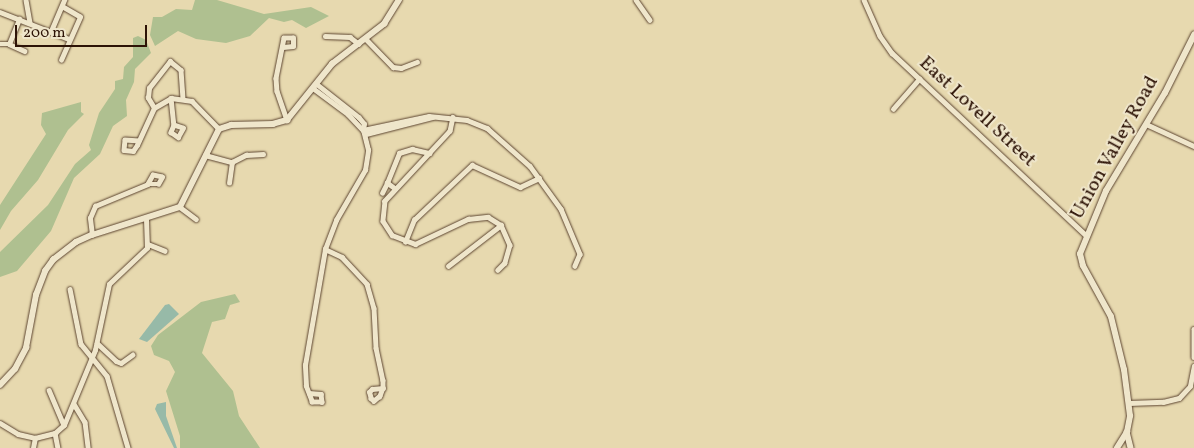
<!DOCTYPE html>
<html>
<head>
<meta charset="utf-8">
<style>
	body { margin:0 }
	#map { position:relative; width:1194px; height:448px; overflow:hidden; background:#e7d9af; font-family:Vollkorn,serif }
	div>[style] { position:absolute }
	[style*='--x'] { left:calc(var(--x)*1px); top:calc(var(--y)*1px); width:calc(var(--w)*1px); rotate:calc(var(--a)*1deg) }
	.green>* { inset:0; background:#afc090 }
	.water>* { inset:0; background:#97baa8 }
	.roads { filter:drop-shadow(0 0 1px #5c4430) drop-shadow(0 0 1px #5c4430) }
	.minor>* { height:4.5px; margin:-2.25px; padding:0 2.25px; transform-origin:2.25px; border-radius:2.25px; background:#efe6cb }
	.tertiary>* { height:5.5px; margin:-2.75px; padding:0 2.75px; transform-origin:2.75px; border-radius:2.75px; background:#efe6cb }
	span { translate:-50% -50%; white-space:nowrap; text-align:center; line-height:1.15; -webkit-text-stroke:4px #efe6cb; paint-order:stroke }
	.street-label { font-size:20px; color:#2d1306 }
	.scale { position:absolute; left:15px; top:25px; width:132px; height:22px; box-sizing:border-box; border:2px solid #2d1306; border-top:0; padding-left:6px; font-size:15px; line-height:18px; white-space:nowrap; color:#2d1306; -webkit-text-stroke:4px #efe6cb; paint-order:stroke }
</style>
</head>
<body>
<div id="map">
	<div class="green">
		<div style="clip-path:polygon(195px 0,217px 0,264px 14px,311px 7px,329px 16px,306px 28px,292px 20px,284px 22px,269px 18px,250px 36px,226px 43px,196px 39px,178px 31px,155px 46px,150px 35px,153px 17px,162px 17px,176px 9px,192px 10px)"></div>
		<div style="clip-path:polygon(138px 36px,146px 40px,151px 53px,135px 69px,134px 82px,126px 100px,127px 116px,113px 126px,100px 154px,74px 178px,51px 231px,17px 271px,0 277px,0 252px,48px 205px,75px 164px,91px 150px,89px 145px,99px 113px,115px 89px,115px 81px,123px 79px,124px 67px,133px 57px,133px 38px)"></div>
		<div style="clip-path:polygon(81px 102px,81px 112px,84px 114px,68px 130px,38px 180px,11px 211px,0 230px,0 205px,46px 134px,41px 125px,42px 113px)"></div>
		<div style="clip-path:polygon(235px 294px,240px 302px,230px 305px,225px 319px,212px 322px,202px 353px,233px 391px,239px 416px,260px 448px,180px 448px,180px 436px,166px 391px,175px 372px,169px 361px,154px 355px,151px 346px,158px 335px,201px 302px)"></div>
	</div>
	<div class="water">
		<div style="clip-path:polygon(169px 304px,179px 314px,147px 342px,139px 339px,165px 305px)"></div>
		<div style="clip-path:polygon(166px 402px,166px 416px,177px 448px,174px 448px,155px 409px,157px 404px)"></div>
	</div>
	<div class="roads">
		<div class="minor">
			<div style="--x:26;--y:0;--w:23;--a:80"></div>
			<div style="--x:636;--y:0;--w:24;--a:55"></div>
			<div style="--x:864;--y:0;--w:39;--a:66"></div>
			<div style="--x:880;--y:36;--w:21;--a:55"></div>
			<div style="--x:892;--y:53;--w:266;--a:43.2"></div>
			<div style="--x:0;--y:12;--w:74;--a:21.4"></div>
			<div style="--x:51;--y:31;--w:34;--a:-67"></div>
			<div style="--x:325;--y:36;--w:25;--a:2"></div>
			<div style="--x:350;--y:37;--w:11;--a:38"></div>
			<div style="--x:366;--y:39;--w:39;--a:46"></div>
			<div style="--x:393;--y:67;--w:8;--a:7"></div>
			<div style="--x:401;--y:68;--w:17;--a:-21"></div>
			<div style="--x:0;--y:44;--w:9;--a:0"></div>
			<div style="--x:9;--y:44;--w:17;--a:24"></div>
			<div style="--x:9;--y:44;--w:27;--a:-68"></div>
			<div style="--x:283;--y:47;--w:10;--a:-6"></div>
			<div style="--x:293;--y:46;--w:8;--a:-90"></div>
			<div style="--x:293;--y:38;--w:9;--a:180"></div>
			<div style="--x:284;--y:38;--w:41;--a:101.3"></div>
			<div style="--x:276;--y:78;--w:13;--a:86"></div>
			<div style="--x:277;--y:91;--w:31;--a:71"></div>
			<div style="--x:61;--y:60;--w:47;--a:-66.2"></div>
			<div style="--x:80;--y:17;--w:20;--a:-150"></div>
			<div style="--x:313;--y:88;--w:44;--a:36.6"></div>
			<div style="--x:348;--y:114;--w:22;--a:47"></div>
			<div style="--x:363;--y:130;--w:6;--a:-81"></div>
			<div style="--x:364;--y:124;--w:8;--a:-130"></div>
			<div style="--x:359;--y:118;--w:55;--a:-141.7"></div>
			<div style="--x:171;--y:98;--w:27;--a:84"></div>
			<div style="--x:174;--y:125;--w:8;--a:113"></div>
			<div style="--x:171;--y:132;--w:9;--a:36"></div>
			<div style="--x:178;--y:137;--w:10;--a:-61"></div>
			<div style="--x:183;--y:128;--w:9;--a:-162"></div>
			<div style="--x:154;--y:108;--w:12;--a:-121"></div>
			<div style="--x:148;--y:98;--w:10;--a:-84"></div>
			<div style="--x:149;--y:88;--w:34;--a:-52"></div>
			<div style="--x:170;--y:61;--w:14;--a:39"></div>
			<div style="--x:181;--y:70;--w:27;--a:86"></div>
			<div style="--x:893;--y:109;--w:40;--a:-49"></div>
			<div style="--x:453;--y:117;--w:14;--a:102"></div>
			<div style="--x:450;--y:131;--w:96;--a:132.9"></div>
			<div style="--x:385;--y:201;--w:20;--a:96"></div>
			<div style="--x:383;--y:221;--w:17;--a:57"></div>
			<div style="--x:392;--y:235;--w:25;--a:21"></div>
			<div style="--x:415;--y:244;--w:59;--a:-25.3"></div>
			<div style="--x:468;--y:219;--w:20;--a:-6"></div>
			<div style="--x:488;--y:217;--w:15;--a:32"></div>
			<div style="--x:501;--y:225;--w:22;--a:66"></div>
			<div style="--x:510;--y:245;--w:19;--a:106"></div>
			<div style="--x:505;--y:263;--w:10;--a:135"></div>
			<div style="--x:1146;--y:124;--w:53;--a:24.6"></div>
			<div style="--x:366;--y:134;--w:69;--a:-14.2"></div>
			<div style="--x:139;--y:141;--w:14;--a:-176"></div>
			<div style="--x:125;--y:140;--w:10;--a:96"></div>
			<div style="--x:124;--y:150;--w:9;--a:6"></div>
			<div style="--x:133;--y:151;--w:7;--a:-56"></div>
			<div style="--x:137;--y:145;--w:41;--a:-65.3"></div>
			<div style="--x:154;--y:108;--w:20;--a:-30"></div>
			<div style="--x:171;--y:98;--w:21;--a:8"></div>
			<div style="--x:192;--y:101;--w:39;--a:46"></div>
			<div style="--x:205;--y:155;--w:28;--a:15"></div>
			<div style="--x:232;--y:162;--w:16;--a:-27"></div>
			<div style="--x:246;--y:155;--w:17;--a:-3"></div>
			<div style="--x:229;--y:183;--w:21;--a:-82"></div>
			<div style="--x:395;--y:189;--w:10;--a:-143"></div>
			<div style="--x:387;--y:183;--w:32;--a:-68"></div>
			<div style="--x:399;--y:153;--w:14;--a:-17"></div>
			<div style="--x:412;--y:149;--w:18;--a:13"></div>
			<div style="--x:382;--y:193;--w:11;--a:-63"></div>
			<div style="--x:180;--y:207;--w:20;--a:37"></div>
			<div style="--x:92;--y:235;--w:17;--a:-97"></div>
			<div style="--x:90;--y:218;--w:13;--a:-67"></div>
			<div style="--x:95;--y:206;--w:57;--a:-22.5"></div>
			<div style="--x:148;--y:184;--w:10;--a:0"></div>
			<div style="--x:158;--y:184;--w:8;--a:-60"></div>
			<div style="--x:162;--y:177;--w:9;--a:-167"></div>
			<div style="--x:153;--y:175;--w:10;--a:119"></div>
			<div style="--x:405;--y:242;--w:24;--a:-68"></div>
			<div style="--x:414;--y:220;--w:80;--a:-43.5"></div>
			<div style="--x:472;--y:165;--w:53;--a:24.6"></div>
			<div style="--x:520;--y:187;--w:21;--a:-25"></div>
			<div style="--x:148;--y:244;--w:18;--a:22"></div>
			<div style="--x:325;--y:249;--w:19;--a:25"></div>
			<div style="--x:342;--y:257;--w:37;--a:47"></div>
			<div style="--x:367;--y:284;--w:25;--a:74"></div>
			<div style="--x:374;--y:308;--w:40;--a:87.1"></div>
			<div style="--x:376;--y:348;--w:33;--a:78"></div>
			<div style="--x:383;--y:380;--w:8;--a:90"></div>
			<div style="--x:383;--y:388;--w:9;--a:111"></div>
			<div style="--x:380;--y:396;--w:8;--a:140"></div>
			<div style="--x:374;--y:401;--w:4;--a:-146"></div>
			<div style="--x:371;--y:399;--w:7;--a:-106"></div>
			<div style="--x:369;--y:392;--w:4;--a:-45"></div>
			<div style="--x:372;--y:389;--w:11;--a:-5"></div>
			<div style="--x:448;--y:266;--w:67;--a:-37.7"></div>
			<div style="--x:70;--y:289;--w:56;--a:78.7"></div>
			<div style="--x:81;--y:344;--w:41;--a:50.9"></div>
			<div style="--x:107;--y:376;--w:75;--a:73.7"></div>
			<div style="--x:1194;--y:329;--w:28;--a:90"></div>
			<div style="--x:97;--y:343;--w:26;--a:43"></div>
			<div style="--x:116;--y:361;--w:5;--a:22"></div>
			<div style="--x:121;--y:363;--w:14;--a:-36"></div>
			<div style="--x:49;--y:390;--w:38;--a:67"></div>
			<div style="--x:309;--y:393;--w:12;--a:5"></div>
			<div style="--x:321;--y:394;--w:8;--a:83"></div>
			<div style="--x:322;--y:402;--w:10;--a:180"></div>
			<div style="--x:312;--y:402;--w:17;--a:-111"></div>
			<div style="--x:306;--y:386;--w:21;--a:-93"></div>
			<div style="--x:305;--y:365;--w:118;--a:-80.2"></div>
			<div style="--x:325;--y:249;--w:31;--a:-69"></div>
			<div style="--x:336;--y:220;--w:58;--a:-59.9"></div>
			<div style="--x:365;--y:170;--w:20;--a:-81"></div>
			<div style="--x:368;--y:150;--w:21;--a:-104"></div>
			<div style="--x:363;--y:130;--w:67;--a:-12"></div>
			<div style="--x:429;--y:116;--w:38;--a:6"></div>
			<div style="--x:467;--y:120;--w:22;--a:22"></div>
			<div style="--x:487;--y:128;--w:57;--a:41.5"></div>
			<div style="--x:530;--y:166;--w:53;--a:54.2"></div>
			<div style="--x:561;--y:209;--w:49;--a:67.1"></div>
			<div style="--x:580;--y:254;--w:13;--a:113"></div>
			<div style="--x:1129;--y:403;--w:34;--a:-2"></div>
			<div style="--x:1163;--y:402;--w:16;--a:-14"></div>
			<div style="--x:1179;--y:398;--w:16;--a:-47"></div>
			<div style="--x:1190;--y:386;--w:20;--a:-79"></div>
			<div style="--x:74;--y:404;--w:21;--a:59"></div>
			<div style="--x:85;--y:422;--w:26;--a:83"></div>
			<div style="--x:0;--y:423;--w:21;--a:31"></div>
			<div style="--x:18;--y:434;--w:17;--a:13"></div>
			<div style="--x:35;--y:438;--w:21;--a:-14"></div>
			<div style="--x:55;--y:433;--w:12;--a:-42"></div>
			<div style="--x:64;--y:425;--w:81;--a:-67.5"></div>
			<div style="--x:95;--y:350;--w:67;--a:-78"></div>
			<div style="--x:109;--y:284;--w:52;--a:-43.5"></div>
			<div style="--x:147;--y:248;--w:28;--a:-92"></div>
			<div style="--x:55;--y:433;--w:15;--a:79"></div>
			<div style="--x:33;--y:448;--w:10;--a:-79"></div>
		</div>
		<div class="tertiary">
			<div style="--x:0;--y:385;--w:22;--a:-47"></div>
			<div style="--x:15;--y:369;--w:24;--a:-62"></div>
			<div style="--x:26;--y:348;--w:54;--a:-79.3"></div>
			<div style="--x:36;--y:295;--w:26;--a:-69"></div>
			<div style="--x:45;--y:271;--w:14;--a:-54"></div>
			<div style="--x:53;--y:260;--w:29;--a:-38"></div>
			<div style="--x:76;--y:242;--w:17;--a:-24"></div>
			<div style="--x:92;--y:235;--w:92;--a:-17.7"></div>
			<div style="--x:180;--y:207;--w:87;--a:-63.4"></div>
			<div style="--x:219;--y:129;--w:13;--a:-18"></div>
			<div style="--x:231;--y:125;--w:42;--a:-1.4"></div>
			<div style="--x:273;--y:124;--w:15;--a:-16"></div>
			<div style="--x:287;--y:120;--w:72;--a:-51.2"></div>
			<div style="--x:332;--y:64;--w:66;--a:-37.6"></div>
			<div style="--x:384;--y:24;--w:28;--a:-58"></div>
			<div style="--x:1127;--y:432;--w:16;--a:76"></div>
			<div style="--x:1117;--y:448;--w:19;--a:-58"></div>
			<div style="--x:1127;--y:432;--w:16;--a:-79"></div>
			<div style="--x:1130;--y:416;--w:46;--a:-97.4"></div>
			<div style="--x:1124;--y:370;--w:55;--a:-103.8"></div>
			<div style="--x:1111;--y:317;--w:58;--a:-118.8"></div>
			<div style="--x:1083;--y:266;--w:12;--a:-104"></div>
			<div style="--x:1080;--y:254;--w:68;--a:-67.6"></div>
			<div style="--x:1106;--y:191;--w:114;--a:-59"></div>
			<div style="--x:1165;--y:93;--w:65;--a:-63.4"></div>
		</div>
	</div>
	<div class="street-label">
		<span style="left:977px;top:112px;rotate:43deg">East Lovell Street</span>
		<span style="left:1115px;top:148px;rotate:-61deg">Union Valley Road</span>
	</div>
	<div class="scale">200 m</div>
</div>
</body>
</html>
